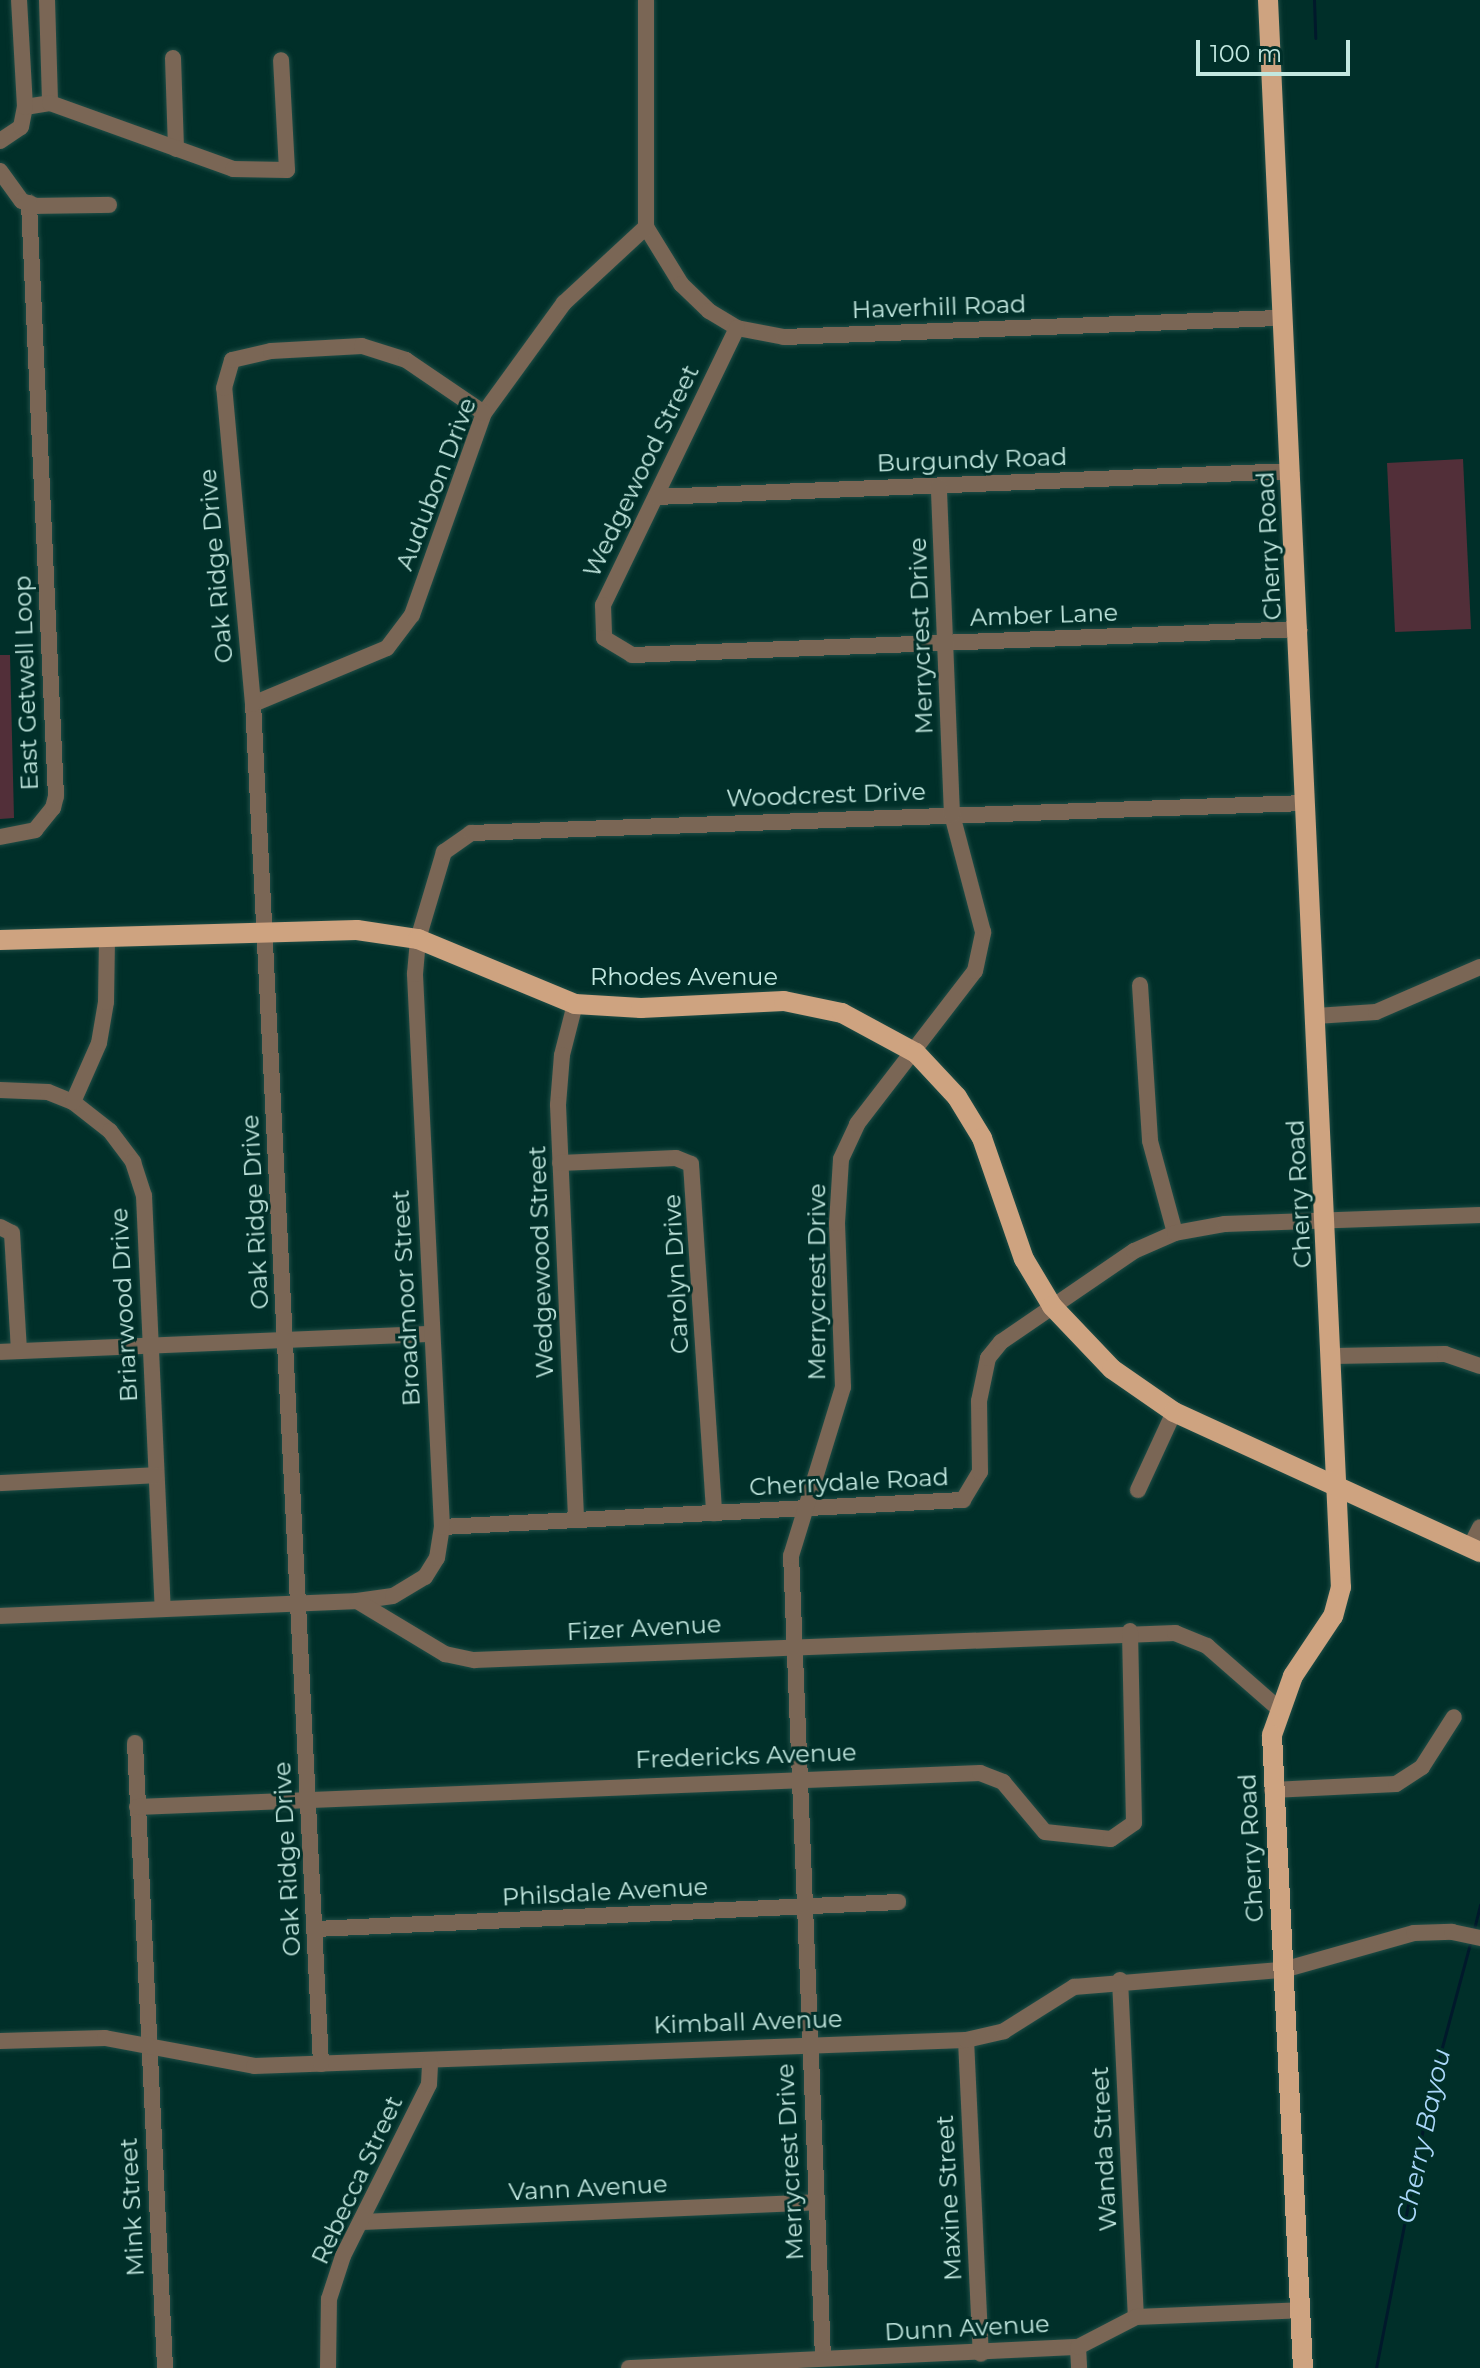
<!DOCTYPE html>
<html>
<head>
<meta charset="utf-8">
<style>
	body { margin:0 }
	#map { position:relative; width:1480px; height:2368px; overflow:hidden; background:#002f29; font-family:Montserrat,sans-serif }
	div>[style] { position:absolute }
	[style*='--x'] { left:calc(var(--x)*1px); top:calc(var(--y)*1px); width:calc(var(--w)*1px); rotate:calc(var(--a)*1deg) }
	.green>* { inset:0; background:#522f39 }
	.stream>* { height:3px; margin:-1.5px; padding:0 1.5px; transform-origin:1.5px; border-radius:1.5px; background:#00192b }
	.roads { filter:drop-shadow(0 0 2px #1f4d46) drop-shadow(0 0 2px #1f4d46) }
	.minor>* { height:16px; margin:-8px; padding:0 8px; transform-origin:8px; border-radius:8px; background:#7a6655 }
	.major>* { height:20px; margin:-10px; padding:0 10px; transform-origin:10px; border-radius:10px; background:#cea380 }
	span { translate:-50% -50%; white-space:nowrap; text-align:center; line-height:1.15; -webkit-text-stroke:6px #002f29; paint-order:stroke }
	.street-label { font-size:24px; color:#c2e8e0 }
	.water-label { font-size:26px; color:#aad7f9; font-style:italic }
	.scale { position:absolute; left:1196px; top:40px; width:154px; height:36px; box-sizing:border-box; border:4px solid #c2e8e0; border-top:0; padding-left:10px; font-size:24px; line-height:28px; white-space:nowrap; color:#c2e8e0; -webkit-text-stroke:6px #002f29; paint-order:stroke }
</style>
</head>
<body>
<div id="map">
	<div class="green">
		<div style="clip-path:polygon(1463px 459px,1471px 629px,1395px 632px,1387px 463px)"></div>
		<div style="clip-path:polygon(0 655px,10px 655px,14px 818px,0 819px)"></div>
	</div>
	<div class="stream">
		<div style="--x:1314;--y:0;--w:38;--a:88"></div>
		<div style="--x:1474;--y:1929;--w:25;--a:-76"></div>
		<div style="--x:1376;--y:2368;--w:285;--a:-78.9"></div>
		<div style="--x:1431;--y:2088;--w:153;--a:-74.9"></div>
	</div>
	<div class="roads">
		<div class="minor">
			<div style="--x:47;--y:0;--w:103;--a:88.3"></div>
			<div style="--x:173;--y:58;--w:91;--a:88.1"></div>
			<div style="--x:25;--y:107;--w:25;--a:-9"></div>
			<div style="--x:50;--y:103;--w:195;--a:19.8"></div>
			<div style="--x:233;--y:169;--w:54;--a:1.1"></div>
			<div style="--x:287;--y:170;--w:110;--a:-93.1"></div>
			<div style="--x:0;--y:141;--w:25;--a:-34"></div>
			<div style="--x:21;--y:127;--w:20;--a:-79"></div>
			<div style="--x:25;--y:107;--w:107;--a:-93.2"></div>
			<div style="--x:0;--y:171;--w:37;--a:54"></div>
			<div style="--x:22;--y:201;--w:15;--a:20"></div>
			<div style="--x:36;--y:206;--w:73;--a:-0.8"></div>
			<div style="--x:646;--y:227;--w:67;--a:58.4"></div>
			<div style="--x:681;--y:284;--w:39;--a:44"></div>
			<div style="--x:709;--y:311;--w:33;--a:31"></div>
			<div style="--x:737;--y:328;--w:48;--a:10.8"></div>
			<div style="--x:784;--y:337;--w:497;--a:-2.2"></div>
			<div style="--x:737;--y:328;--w:308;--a:115.8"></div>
			<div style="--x:603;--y:605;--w:33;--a:88"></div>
			<div style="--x:604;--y:638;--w:33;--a:31"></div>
			<div style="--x:632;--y:655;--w:668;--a:-2.23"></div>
			<div style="--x:656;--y:497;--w:636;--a:-2.34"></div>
			<div style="--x:253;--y:704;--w:145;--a:-22.7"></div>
			<div style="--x:387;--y:648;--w:41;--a:-52.9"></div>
			<div style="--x:412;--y:615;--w:214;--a:-70.4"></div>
			<div style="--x:484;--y:413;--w:136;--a:-54"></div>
			<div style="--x:564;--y:303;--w:112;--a:-42.8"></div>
			<div style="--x:646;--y:227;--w:227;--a:-90"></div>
			<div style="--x:0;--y:837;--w:36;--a:-11"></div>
			<div style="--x:35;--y:830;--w:28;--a:-51"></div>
			<div style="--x:53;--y:808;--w:12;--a:-76"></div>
			<div style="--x:56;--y:796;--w:594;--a:-92.61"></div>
			<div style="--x:1140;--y:985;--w:156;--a:86.3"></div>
			<div style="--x:1150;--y:1141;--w:95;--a:74.8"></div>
			<div style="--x:575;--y:1004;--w:53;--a:104.3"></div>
			<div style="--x:562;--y:1055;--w:50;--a:94.6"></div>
			<div style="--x:558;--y:1105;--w:414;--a:87.5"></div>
			<div style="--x:1316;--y:1016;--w:60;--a:-3.8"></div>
			<div style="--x:1376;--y:1012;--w:113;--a:-23.4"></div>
			<div style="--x:0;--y:1090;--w:48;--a:2.4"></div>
			<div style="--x:48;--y:1092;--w:27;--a:22"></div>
			<div style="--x:73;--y:1102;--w:47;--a:38.1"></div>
			<div style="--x:110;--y:1131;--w:39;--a:53"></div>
			<div style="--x:133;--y:1162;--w:36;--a:72"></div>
			<div style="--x:144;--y:1196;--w:413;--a:87.4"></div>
			<div style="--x:73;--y:1102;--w:64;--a:-66.2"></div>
			<div style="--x:99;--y:1043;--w:42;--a:-80.3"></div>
			<div style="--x:106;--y:1002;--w:66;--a:-89.1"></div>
			<div style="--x:560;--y:1163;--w:116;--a:-2.5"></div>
			<div style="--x:676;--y:1158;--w:16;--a:22"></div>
			<div style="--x:691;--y:1164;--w:350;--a:86.2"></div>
			<div style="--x:0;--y:1227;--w:13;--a:27"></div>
			<div style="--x:12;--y:1233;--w:118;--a:86.6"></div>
			<div style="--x:0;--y:1352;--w:432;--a:-2.4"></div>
			<div style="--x:1333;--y:1356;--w:112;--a:-1"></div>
			<div style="--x:1445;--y:1354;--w:37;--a:19"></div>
			<div style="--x:0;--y:1483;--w:156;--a:-2.9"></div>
			<div style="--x:1138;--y:1490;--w:86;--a:-65.2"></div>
			<div style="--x:442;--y:1527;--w:522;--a:-2.97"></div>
			<div style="--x:963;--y:1500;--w:33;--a:-59"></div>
			<div style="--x:980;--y:1472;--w:71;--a:-90.8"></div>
			<div style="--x:979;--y:1401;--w:44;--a:-78.2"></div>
			<div style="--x:988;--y:1358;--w:21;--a:-51"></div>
			<div style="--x:1001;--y:1342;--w:161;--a:-34.4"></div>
			<div style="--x:1134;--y:1251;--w:45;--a:-23.7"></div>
			<div style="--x:1175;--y:1233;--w:51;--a:-10.2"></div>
			<div style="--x:1225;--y:1224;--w:255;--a:-2"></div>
			<div style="--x:1470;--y:1547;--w:22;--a:-63"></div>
			<div style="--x:357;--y:1601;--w:36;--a:-8"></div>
			<div style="--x:393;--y:1596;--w:37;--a:-31"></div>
			<div style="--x:425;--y:1577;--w:22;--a:-58"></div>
			<div style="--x:437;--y:1558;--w:31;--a:-81"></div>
			<div style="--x:442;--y:1527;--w:554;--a:-92.8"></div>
			<div style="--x:415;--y:974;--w:35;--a:-85"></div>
			<div style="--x:418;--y:939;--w:91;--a:-73.4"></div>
			<div style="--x:444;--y:852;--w:33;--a:-35"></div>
			<div style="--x:471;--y:833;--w:836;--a:-2.06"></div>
			<div style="--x:0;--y:1616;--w:357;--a:-2.4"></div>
			<div style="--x:357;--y:1601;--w:103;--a:31.1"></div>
			<div style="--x:445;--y:1654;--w:30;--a:12"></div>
			<div style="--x:474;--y:1660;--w:702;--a:-2.21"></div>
			<div style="--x:1175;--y:1633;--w:35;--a:22"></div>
			<div style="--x:1207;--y:1646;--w:96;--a:41.2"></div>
			<div style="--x:135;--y:1743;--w:626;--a:87.25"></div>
			<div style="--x:1272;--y:1790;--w:124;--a:-2.8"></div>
			<div style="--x:1396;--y:1784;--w:31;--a:-33"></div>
			<div style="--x:1422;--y:1767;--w:59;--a:-57.4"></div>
			<div style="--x:137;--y:1807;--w:844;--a:-2.31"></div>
			<div style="--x:980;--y:1773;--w:25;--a:21"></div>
			<div style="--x:1003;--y:1782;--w:65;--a:50"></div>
			<div style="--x:1045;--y:1832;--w:66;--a:6.1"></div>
			<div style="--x:1111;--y:1839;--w:28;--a:-35"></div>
			<div style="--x:1134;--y:1823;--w:192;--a:-91.2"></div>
			<div style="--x:315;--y:1929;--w:584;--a:-2.65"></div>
			<div style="--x:1120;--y:1980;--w:337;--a:87.3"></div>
			<div style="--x:966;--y:2040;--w:314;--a:87.3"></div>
			<div style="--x:0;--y:2041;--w:105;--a:-1.6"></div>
			<div style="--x:105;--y:2038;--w:152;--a:10.6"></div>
			<div style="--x:254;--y:2066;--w:712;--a:-2.09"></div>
			<div style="--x:966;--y:2040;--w:39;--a:-13"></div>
			<div style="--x:1004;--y:2031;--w:83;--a:-32.2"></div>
			<div style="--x:1074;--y:1987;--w:210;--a:-4.7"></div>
			<div style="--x:1283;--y:1970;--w:136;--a:-15.8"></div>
			<div style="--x:1414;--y:1933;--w:38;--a:-2"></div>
			<div style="--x:1452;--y:1932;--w:29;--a:12"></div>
			<div style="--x:321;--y:2064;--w:1362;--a:-92.86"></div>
			<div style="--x:253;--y:704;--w:317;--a:-95.2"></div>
			<div style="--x:224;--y:388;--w:29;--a:-74"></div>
			<div style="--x:232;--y:360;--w:40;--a:-13"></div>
			<div style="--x:271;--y:351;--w:91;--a:-3.1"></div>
			<div style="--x:362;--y:346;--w:46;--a:17.7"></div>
			<div style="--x:406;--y:360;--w:94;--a:34.2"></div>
			<div style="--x:364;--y:2222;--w:451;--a:-2.5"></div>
			<div style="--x:1078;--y:2347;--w:21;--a:87"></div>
			<div style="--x:823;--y:2358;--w:803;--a:-92.28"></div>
			<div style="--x:791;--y:1556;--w:177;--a:-72.9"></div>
			<div style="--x:843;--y:1387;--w:164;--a:-92.1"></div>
			<div style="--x:837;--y:1223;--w:64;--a:-86.4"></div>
			<div style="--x:841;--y:1159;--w:38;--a:-65"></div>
			<div style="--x:857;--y:1124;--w:193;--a:-52.4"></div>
			<div style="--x:975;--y:971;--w:40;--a:-78"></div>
			<div style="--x:983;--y:932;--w:121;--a:-104.8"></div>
			<div style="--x:952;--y:815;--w:329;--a:-92.3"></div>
			<div style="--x:328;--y:2368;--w:69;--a:-89.2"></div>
			<div style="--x:329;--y:2299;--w:45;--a:-72"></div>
			<div style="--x:343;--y:2256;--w:192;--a:-63.4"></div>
			<div style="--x:429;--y:2084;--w:22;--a:-87"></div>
			<div style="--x:629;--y:2368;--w:449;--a:-2.7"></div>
			<div style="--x:1078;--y:2347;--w:65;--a:-27.3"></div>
			<div style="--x:1136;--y:2317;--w:164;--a:-2.4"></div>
		</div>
		<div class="major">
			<div style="--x:1268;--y:0;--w:1589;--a:87.37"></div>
			<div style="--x:1341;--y:1587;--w:30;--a:105"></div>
			<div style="--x:1333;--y:1616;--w:72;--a:123.7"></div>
			<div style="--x:1293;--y:1676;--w:63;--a:109.6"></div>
			<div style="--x:1272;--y:1735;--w:634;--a:87.2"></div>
			<div style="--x:0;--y:940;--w:357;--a:-1.6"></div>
			<div style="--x:357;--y:930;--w:62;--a:8.4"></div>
			<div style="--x:418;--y:939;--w:170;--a:22.5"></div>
			<div style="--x:575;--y:1004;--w:66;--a:3.5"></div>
			<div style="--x:641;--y:1008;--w:143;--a:-2.8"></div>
			<div style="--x:784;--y:1001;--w:59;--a:11.7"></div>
			<div style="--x:842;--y:1013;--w:84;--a:28.4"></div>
			<div style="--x:916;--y:1053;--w:60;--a:47"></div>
			<div style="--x:957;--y:1097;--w:48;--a:58.6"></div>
			<div style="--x:982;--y:1138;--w:128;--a:70.9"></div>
			<div style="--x:1024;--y:1259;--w:55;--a:59.2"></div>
			<div style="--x:1052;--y:1306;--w:87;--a:46.4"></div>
			<div style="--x:1112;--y:1369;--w:75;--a:34.7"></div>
			<div style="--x:1174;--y:1412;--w:337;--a:24.6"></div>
		</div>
	</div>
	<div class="street-label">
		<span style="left:939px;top:307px;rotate:-2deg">Haverhill Road</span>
		<span style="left:972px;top:460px;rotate:-2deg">Burgundy Road</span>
		<span style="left:641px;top:471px;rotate:-64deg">Wedgewood Street</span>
		<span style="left:436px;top:484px;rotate:-69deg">Audubon Drive</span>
		<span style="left:1269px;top:546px;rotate:-93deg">Cherry Road</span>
		<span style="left:216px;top:566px;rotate:-95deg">Oak Ridge Drive</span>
		<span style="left:1044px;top:615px;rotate:-2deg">Amber Lane</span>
		<span style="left:921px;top:636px;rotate:-92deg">Merrycrest Drive</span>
		<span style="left:26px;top:683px;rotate:-92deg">East Getwell Loop</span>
		<span style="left:826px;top:795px;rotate:-2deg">Woodcrest Drive</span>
		<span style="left:684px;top:977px">Rhodes Avenue</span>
		<span style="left:1299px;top:1194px;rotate:-93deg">Cherry Road</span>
		<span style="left:255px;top:1212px;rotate:-93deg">Oak Ridge Drive</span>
		<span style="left:541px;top:1262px;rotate:-92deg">Wedgewood Street</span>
		<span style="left:676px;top:1274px;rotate:-93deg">Carolyn Drive</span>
		<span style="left:817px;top:1282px;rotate:-90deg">Merrycrest Drive</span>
		<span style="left:406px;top:1298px;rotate:-93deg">Broadmoor Street</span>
		<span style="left:124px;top:1305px;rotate:-93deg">Briarwood Drive</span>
		<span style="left:849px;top:1482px;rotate:-3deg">Cherrydale Road</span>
		<span style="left:644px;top:1628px;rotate:-3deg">Fizer Avenue</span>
		<span style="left:746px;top:1756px;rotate:-2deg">Fredericks Avenue</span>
		<span style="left:1251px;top:1848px;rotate:-93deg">Cherry Road</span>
		<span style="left:287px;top:1859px;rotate:-93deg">Oak Ridge Drive</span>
		<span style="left:605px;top:1892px;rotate:-3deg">Philsdale Avenue</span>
		<span style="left:748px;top:2022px;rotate:-2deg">Kimball Avenue</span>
		<span style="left:1104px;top:2149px;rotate:-93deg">Wanda Street</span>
		<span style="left:790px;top:2162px;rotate:-93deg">Merrycrest Drive</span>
		<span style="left:357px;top:2180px;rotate:-65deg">Rebecca Street</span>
		<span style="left:588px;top:2188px;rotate:-3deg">Vann Avenue</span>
		<span style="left:949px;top:2198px;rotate:-93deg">Maxine Street</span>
		<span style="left:132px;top:2207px;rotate:-93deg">Mink Street</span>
		<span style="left:967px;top:2328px;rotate:-3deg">Dunn Avenue</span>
	</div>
	<div class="water-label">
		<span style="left:1424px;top:2136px;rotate:-78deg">Cherry Bayou</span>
	</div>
	<div class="scale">100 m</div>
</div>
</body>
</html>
